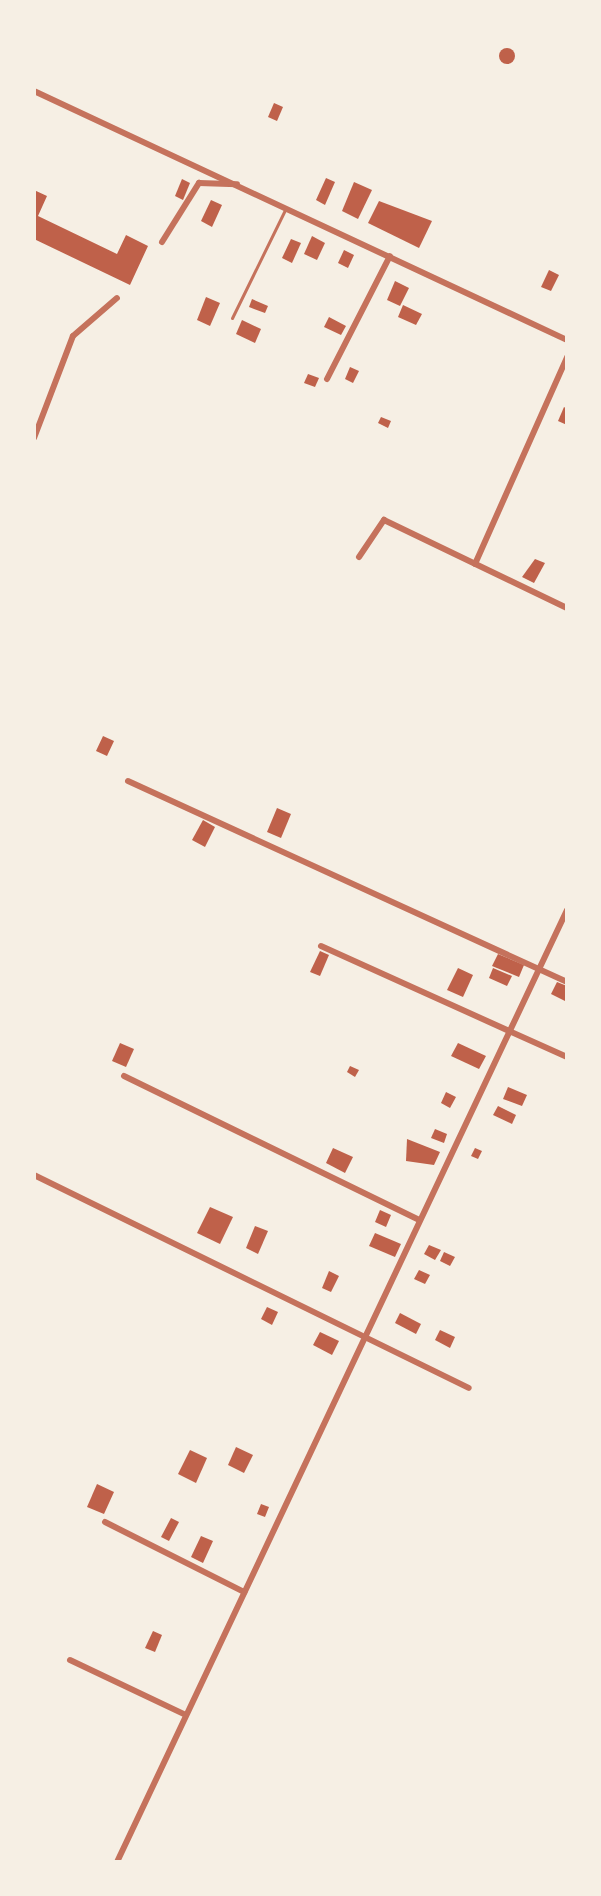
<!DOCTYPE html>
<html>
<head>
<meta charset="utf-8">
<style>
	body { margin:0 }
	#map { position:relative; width:601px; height:1896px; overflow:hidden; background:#f6efe4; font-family:"Exo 2",sans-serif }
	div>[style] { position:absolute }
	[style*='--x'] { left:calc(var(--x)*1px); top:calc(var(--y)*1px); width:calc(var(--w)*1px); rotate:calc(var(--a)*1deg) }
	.building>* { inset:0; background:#bf614a }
	.round { border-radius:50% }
	.service>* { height:3px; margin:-1.5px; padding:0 1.5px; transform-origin:1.5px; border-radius:1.5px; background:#c5725c }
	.minor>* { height:6px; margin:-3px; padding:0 3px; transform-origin:3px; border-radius:3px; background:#c5725c }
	span { translate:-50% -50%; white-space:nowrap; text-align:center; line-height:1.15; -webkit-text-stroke:6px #f6efe4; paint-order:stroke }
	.frame { position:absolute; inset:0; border:36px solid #f6efe4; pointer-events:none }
</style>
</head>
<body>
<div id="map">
	<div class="building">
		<div class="round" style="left:499px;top:48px;width:16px;height:16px"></div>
		<div style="clip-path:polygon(274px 103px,283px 107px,277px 121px,268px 117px)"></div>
		<div style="clip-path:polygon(326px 178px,335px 182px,325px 205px,316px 200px)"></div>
		<div style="clip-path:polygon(182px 179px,190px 183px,183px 200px,175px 196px)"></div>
		<div style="clip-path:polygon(354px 182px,372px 190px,358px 219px,342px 211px)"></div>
		<div style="clip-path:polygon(34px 190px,47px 196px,38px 216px,117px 254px,126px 235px,148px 246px,130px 285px,34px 239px)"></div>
		<div style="clip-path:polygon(211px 200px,222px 205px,212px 227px,201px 221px)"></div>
		<div style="clip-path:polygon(379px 201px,432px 221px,419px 248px,368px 223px)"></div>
		<div style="clip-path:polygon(312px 236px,325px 243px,317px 260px,304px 254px)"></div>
		<div style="clip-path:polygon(291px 239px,301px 243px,292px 263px,282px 258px)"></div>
		<div style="clip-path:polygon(344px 250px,354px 255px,348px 268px,338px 263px)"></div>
		<div style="clip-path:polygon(549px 270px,559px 275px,551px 291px,541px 287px)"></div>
		<div style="clip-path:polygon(395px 281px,409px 288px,400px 306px,387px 300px)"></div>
		<div style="clip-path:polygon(206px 297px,220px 303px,210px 326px,197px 320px)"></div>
		<div style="clip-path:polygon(252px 299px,268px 306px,265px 313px,249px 307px)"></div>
		<div style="clip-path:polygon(403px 305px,422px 314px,416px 325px,398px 317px)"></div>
		<div style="clip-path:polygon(329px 317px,346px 326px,341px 335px,324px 327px)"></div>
		<div style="clip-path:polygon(242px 320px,261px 329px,255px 343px,236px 334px)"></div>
		<div style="clip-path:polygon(350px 367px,359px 371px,353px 383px,345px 379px)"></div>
		<div style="clip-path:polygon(308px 374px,319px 378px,315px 387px,304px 383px)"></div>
		<div style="clip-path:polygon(564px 407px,567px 409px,567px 425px,558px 421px)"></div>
		<div style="clip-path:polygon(381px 417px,391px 421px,388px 428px,378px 423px)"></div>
		<div style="clip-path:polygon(535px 559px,545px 563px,534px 583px,522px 577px)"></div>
		<div style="clip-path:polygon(103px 736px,114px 741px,107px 756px,96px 751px)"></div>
		<div style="clip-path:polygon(277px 808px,291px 814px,281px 838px,267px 832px)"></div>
		<div style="clip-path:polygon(203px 820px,215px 827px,205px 847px,192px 840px)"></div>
		<div style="clip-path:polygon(320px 951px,329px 955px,320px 976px,310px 972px)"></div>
		<div style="clip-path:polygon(498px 954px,524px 965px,519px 977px,492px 966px)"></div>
		<div style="clip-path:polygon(458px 968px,473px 975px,463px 997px,447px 990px)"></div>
		<div style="clip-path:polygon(493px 968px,512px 976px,507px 986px,489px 978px)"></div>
		<div style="clip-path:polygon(557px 982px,567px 986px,567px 1002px,551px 994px)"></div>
		<div style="clip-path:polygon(120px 1043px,134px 1049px,126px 1067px,112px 1061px)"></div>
		<div style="clip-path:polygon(458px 1043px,486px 1056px,479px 1069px,451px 1056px)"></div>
		<div style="clip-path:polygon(350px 1066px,359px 1070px,355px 1077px,347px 1072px)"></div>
		<div style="clip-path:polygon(508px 1087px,527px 1095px,522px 1106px,503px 1099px)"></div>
		<div style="clip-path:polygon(446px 1092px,456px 1097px,450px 1108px,441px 1103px)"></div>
		<div style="clip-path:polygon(498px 1106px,516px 1115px,512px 1124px,493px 1115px)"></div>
		<div style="clip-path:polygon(435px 1129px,447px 1134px,444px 1143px,431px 1138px)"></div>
		<div style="clip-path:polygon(407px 1139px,440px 1152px,434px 1165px,406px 1161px)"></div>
		<div style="clip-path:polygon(333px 1148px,353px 1157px,345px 1173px,326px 1163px)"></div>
		<div style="clip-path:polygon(475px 1148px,482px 1151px,478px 1159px,471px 1156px)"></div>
		<div style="clip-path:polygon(210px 1207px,233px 1217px,220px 1244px,197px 1233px)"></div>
		<div style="clip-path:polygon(380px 1210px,391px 1215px,386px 1227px,375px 1222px)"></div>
		<div style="clip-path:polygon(255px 1226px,268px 1231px,258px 1254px,246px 1248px)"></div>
		<div style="clip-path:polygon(375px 1233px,401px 1244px,395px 1257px,369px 1246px)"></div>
		<div style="clip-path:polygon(429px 1245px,441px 1250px,435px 1260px,424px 1254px)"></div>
		<div style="clip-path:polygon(444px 1252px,455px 1257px,450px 1266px,440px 1261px)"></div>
		<div style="clip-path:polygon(419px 1270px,430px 1275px,425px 1284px,414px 1279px)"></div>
		<div style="clip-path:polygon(329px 1271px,339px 1276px,331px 1292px,322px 1288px)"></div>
		<div style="clip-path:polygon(267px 1307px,278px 1312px,272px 1325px,261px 1319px)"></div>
		<div style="clip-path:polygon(400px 1313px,421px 1324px,416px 1334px,395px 1323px)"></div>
		<div style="clip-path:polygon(440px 1330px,455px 1337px,450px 1348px,435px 1340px)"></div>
		<div style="clip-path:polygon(320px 1332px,339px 1341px,332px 1355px,313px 1345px)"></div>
		<div style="clip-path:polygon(236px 1447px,253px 1455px,244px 1473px,228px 1465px)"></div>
		<div style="clip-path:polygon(190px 1450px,207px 1458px,196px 1483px,178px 1474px)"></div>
		<div style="clip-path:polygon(97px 1484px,114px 1492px,104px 1514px,87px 1507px)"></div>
		<div style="clip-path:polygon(261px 1504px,269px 1507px,265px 1517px,257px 1514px)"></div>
		<div style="clip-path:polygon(171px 1518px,179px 1522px,169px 1541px,161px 1537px)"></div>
		<div style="clip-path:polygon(201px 1536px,213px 1541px,203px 1563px,191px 1557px)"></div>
		<div style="clip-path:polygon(153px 1631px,162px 1635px,155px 1652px,145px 1648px)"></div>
	</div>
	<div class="service">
		<div style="--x:232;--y:318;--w:120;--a:-63.9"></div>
	</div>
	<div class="minor">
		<div style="--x:34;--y:91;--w:588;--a:25.04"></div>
		<div style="--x:162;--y:242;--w:70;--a:-57.9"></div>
		<div style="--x:199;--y:183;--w:38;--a:2"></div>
		<div style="--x:327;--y:379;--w:138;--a:-62.9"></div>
		<div style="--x:34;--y:438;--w:109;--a:-69.1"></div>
		<div style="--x:73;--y:336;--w:58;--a:-40.8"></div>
		<div style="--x:359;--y:557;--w:45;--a:-56"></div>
		<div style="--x:384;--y:520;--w:203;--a:25.7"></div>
		<div style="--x:475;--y:564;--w:227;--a:-66"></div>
		<div style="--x:128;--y:781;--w:483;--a:24.6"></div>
		<div style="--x:321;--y:946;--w:270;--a:24.3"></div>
		<div style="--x:124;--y:1076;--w:328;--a:26"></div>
		<div style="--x:34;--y:1175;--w:484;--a:26.1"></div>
		<div style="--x:105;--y:1522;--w:156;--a:26.7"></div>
		<div style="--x:70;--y:1660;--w:128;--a:25.4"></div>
		<div style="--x:117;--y:1862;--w:1053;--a:-64.7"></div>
	</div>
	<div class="frame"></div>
</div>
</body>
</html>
